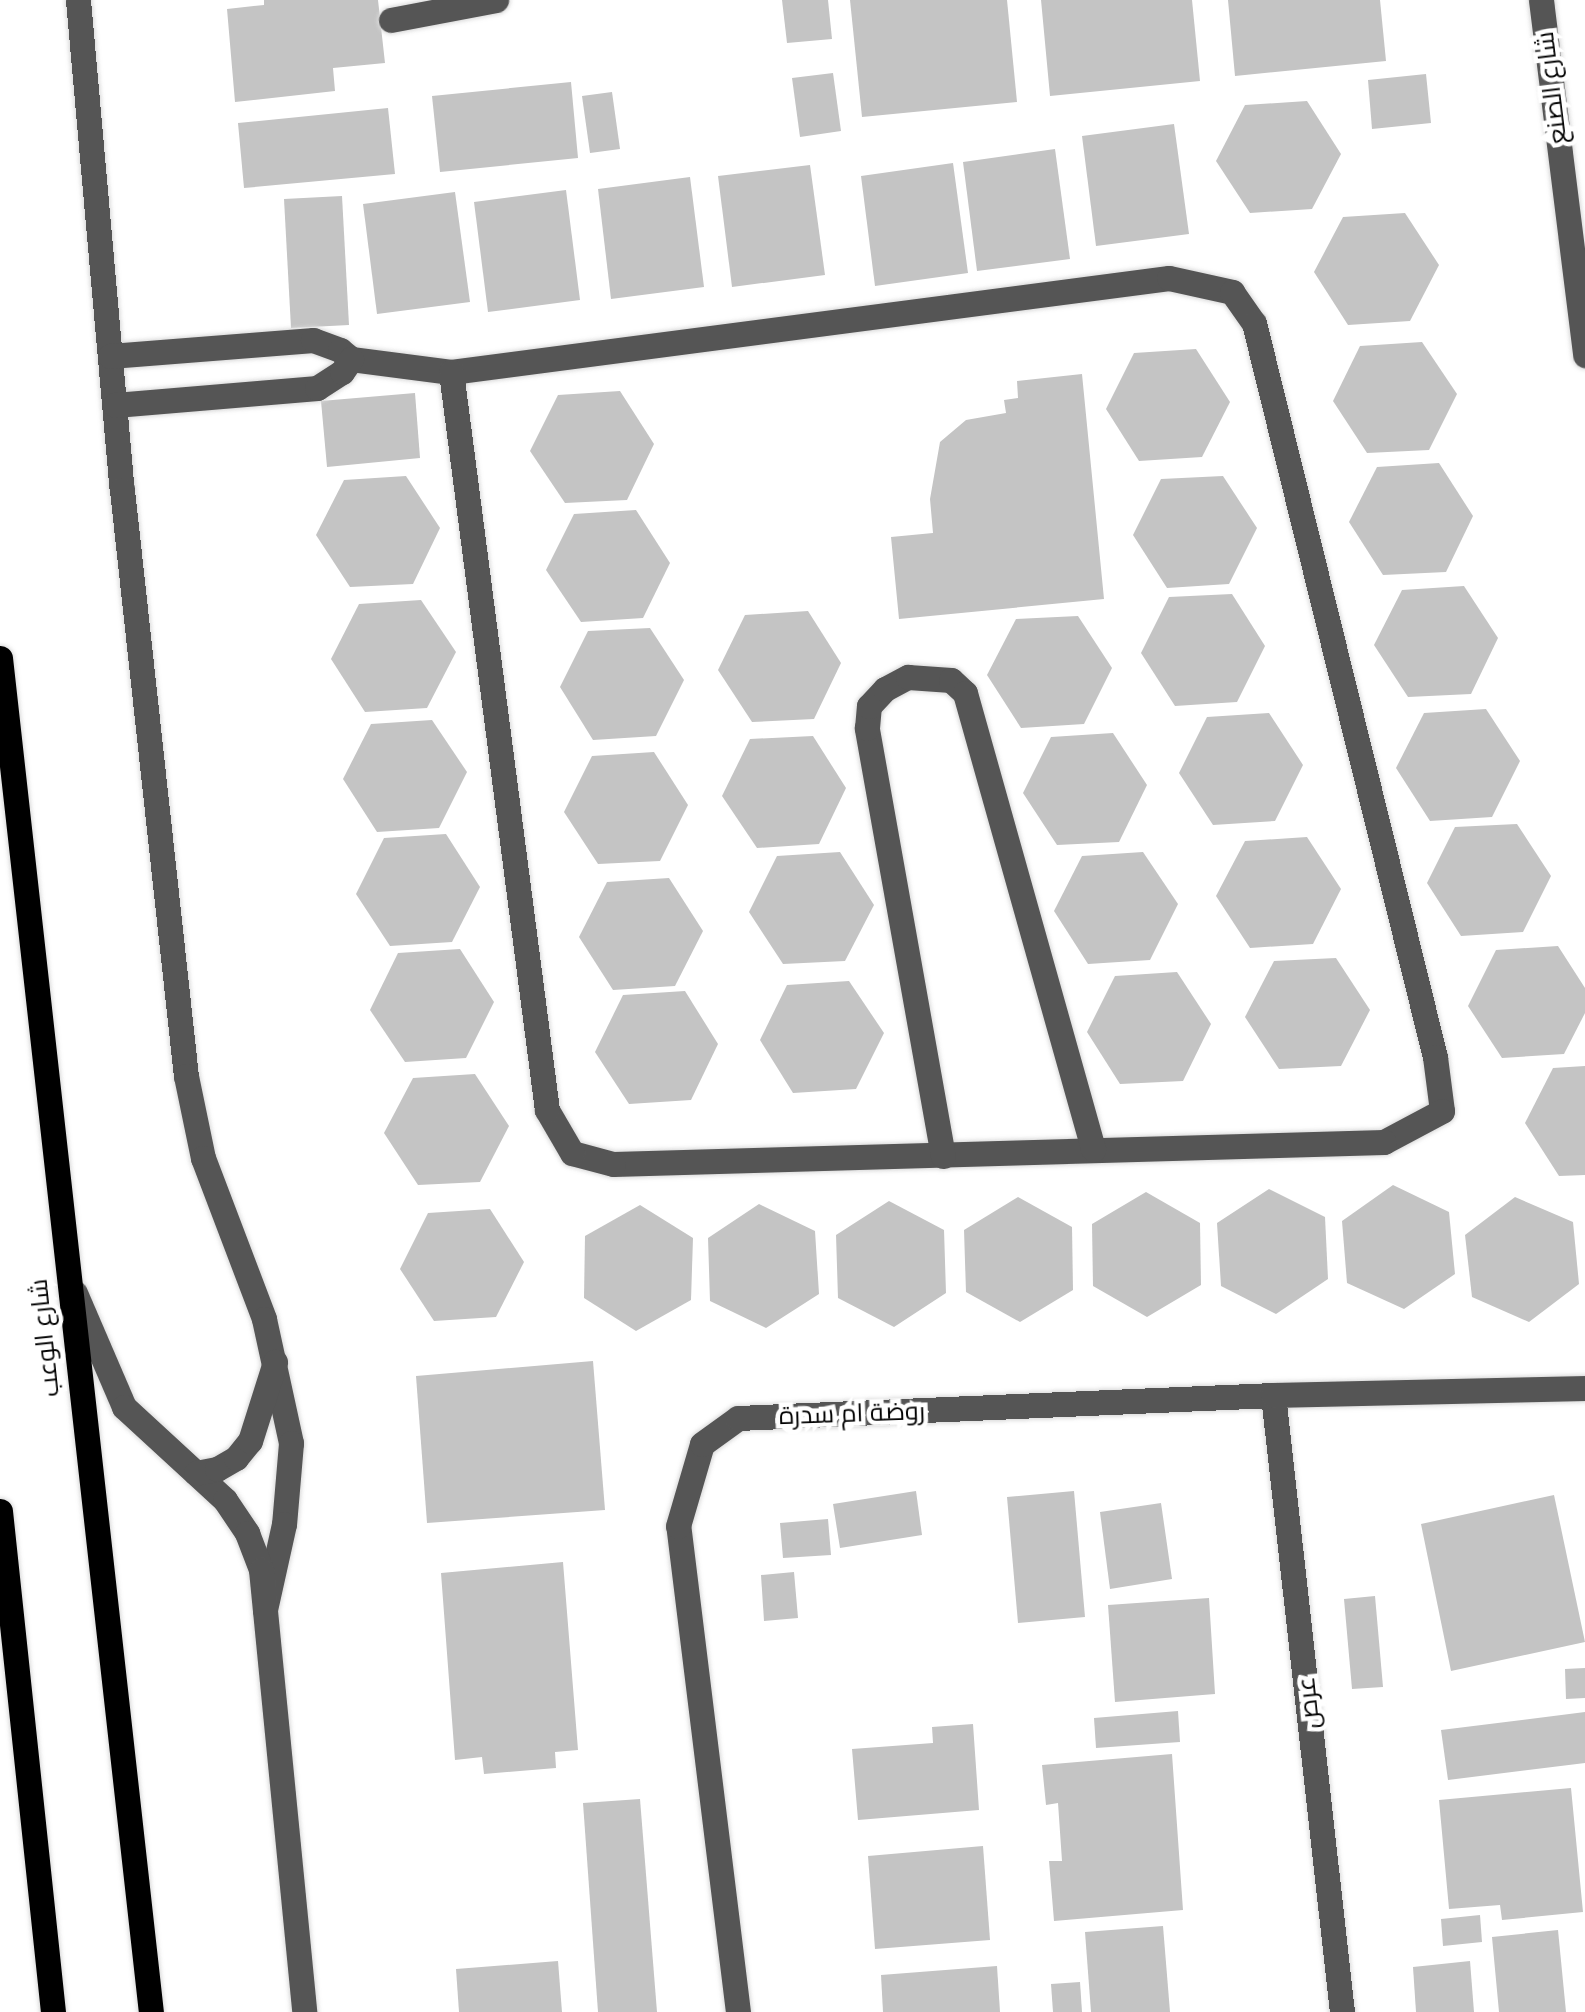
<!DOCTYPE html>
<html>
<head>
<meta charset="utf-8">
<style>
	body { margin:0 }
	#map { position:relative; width:1585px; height:2012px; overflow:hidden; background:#fff; font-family:"PT Sans",Cairo,sans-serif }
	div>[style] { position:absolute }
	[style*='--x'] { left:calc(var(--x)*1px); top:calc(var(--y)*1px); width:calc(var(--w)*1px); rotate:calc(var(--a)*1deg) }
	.building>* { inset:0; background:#c4c4c4 }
	.roads { filter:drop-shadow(0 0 2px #dbdbdb) drop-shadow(0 0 2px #dbdbdb) }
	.minor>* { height:25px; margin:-12.5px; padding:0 12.5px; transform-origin:12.5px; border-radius:12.5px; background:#555 }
	.major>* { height:25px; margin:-12.5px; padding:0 12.5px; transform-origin:12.5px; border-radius:12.5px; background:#000 }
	span { translate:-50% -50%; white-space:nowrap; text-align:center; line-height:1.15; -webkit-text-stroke:9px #fff; paint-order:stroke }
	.street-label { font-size:25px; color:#000 }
</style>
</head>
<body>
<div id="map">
	<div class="building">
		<div style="clip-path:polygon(264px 0,378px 0,385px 63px,333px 68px,335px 91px,235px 102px,227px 9px,264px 5px)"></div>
		<div style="clip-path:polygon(782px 0,828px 0,832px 39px,787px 43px)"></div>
		<div style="clip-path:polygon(850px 0,1007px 0,1017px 102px,862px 117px)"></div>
		<div style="clip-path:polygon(1041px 0,1192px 0,1200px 81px,1050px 96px)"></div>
		<div style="clip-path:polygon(1228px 0,1380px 0,1386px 61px,1235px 76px)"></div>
		<div style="clip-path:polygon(833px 73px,841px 131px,800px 137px,792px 78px)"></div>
		<div style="clip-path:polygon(1426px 74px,1431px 123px,1372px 129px,1368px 80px)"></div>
		<div style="clip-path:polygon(571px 82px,578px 158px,440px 172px,432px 96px)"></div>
		<div style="clip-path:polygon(612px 92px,620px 149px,590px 153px,582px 96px)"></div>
		<div style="clip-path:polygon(1307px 101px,1341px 154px,1312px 209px,1250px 213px,1216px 161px,1245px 105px)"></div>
		<div style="clip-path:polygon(388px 108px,395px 174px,244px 188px,238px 123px)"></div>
		<div style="clip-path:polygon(1174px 124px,1189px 234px,1096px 246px,1082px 136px)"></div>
		<div style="clip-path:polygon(1055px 149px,1070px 259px,977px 271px,963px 162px)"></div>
		<div style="clip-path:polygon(953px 163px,968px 273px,875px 286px,861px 176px)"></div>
		<div style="clip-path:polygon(810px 165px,825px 275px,732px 287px,718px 176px)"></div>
		<div style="clip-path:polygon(690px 177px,704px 287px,611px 299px,598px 189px)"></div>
		<div style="clip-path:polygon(566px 190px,580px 300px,488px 312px,474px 202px)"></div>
		<div style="clip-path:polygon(455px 192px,470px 302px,377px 314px,363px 204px)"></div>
		<div style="clip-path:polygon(342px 196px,349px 325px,291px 328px,284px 199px)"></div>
		<div style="clip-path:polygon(1405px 213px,1439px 265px,1410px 321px,1348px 325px,1314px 272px,1343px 217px)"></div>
		<div style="clip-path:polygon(1422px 342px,1457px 394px,1429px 450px,1367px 453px,1333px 401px,1360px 346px)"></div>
		<div style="clip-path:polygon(1196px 349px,1230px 402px,1202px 457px,1139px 461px,1106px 409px,1134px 353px)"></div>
		<div style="clip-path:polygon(1082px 374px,1104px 599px,899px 619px,891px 537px,933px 533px,930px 499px,940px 442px,966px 420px,1006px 413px,1004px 400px,1018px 398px,1017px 381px)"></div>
		<div style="clip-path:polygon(620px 391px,654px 444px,627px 500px,565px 503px,530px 451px,558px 395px)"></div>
		<div style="clip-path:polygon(415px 393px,420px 458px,327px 467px,321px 401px)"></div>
		<div style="clip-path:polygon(1439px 463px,1473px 516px,1446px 572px,1383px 575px,1349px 522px,1377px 467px)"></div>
		<div style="clip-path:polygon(406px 476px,440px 528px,413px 584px,350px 587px,316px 535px,344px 480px)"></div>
		<div style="clip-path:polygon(1223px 476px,1257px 528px,1229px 584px,1167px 588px,1133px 535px,1161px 479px)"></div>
		<div style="clip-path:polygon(636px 510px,670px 563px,643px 618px,581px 622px,546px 570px,574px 514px)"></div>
		<div style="clip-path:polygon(1464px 586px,1498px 638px,1471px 694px,1408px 697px,1374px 645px,1402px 590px)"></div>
		<div style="clip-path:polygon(1232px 594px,1265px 646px,1237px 702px,1175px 706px,1141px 653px,1169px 597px)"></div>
		<div style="clip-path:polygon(421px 600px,456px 652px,427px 708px,365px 712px,331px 659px,359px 604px)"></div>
		<div style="clip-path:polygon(808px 611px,841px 663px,814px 719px,752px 722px,718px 670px,745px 615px)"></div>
		<div style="clip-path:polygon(1078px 616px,1112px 668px,1084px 724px,1021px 728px,987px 675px,1016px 619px)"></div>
		<div style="clip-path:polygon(650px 628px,684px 680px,656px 736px,593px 740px,560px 687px,588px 631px)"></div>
		<div style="clip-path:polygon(1486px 709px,1520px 761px,1492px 817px,1430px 821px,1396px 768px,1424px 713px)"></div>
		<div style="clip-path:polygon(1269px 713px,1303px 765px,1275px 821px,1213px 825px,1179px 773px,1207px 717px)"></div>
		<div style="clip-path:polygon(432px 720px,467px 772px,439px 828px,377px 832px,343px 779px,371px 724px)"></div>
		<div style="clip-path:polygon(1113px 733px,1147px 785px,1119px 842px,1057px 845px,1023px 793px,1051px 737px)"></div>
		<div style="clip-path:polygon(813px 736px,846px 788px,819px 844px,757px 848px,722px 796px,750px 739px)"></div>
		<div style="clip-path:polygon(654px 752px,688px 805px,660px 861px,598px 864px,564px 812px,592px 756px)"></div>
		<div style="clip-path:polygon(1517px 824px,1551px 876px,1523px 932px,1461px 936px,1427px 883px,1455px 827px)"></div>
		<div style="clip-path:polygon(446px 834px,480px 887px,452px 942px,390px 946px,356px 894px,384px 838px)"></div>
		<div style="clip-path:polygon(1307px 837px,1341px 889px,1313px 944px,1250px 948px,1216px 896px,1245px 841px)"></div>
		<div style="clip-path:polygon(840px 852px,874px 905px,845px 961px,783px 964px,749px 912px,777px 856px)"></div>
		<div style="clip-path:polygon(1143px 852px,1178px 904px,1150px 960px,1088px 964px,1054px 911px,1082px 856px)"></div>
		<div style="clip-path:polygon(669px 878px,703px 931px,675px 986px,613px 990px,579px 937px,607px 882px)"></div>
		<div style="clip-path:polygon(1558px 946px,1585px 988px,1585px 1013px,1564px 1054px,1502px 1058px,1468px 1006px,1496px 950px)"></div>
		<div style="clip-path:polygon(460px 949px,494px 1002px,466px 1058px,405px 1062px,370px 1010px,398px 953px)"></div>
		<div style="clip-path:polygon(1336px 958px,1370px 1010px,1341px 1066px,1279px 1069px,1245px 1017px,1274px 961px)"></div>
		<div style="clip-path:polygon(1177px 972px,1211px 1024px,1183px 1081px,1120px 1084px,1087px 1032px,1115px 976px)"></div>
		<div style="clip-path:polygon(849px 981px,884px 1033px,856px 1089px,793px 1093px,760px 1040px,787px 985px)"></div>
		<div style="clip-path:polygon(685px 991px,718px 1044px,691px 1100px,629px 1104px,595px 1052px,623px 995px)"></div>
		<div style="clip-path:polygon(1585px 1066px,1585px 1175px,1559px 1176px,1525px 1123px,1553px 1068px)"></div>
		<div style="clip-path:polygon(475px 1074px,509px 1126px,480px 1182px,418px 1185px,384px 1133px,413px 1078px)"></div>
		<div style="clip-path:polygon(1393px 1185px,1449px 1212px,1455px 1274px,1404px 1309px,1347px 1283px,1342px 1221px)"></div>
		<div style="clip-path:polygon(1269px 1189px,1325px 1217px,1328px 1279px,1276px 1314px,1221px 1286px,1217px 1223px)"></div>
		<div style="clip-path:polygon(1146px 1192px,1200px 1223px,1201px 1285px,1147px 1317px,1093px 1286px,1092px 1224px)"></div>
		<div style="clip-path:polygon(1018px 1197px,1072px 1227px,1073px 1290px,1020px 1322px,966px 1292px,964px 1230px)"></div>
		<div style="clip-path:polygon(1515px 1197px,1573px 1222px,1579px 1284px,1529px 1322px,1472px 1297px,1465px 1235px)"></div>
		<div style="clip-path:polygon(889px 1201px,944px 1230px,946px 1293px,894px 1327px,838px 1298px,836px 1235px)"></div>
		<div style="clip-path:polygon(759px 1204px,815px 1231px,819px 1294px,766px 1328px,710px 1301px,708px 1238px)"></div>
		<div style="clip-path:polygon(640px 1205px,693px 1238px,691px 1300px,636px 1331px,584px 1298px,585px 1236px)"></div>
		<div style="clip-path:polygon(490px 1209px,524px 1262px,496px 1317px,434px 1321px,400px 1269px,428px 1213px)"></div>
		<div style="clip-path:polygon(593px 1361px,605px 1510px,427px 1523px,416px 1376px)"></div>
		<div style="clip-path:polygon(916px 1491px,922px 1535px,840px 1548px,833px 1504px)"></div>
		<div style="clip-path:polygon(1074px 1491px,1085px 1617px,1018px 1623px,1007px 1497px)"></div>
		<div style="clip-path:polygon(1554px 1495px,1585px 1642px,1451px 1671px,1421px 1524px)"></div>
		<div style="clip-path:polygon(1161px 1503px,1172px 1579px,1110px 1589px,1100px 1512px)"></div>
		<div style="clip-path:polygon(828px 1519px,831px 1555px,783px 1558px,780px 1523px)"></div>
		<div style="clip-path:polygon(563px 1562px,578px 1750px,555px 1752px,556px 1768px,484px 1774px,482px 1757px,455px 1760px,441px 1573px)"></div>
		<div style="clip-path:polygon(794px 1572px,798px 1618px,764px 1621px,761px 1575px)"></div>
		<div style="clip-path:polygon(1375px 1596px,1383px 1687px,1352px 1689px,1344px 1599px)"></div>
		<div style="clip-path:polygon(1209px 1598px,1215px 1694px,1115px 1702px,1108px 1605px)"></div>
		<div style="clip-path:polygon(1585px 1668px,1585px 1698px,1566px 1699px,1565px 1669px)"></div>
		<div style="clip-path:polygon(1178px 1711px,1180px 1742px,1096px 1748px,1094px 1718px)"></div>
		<div style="clip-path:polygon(1585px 1712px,1585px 1763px,1448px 1780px,1441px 1730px)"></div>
		<div style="clip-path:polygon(973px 1724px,979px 1810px,858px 1820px,852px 1749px,933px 1743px,932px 1727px)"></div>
		<div style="clip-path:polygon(1172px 1754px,1183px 1910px,1054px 1921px,1049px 1861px,1062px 1861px,1058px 1803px,1046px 1805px,1042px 1765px)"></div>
		<div style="clip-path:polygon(1571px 1788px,1583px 1912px,1502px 1920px,1500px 1905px,1449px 1909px,1439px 1800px)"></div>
		<div style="clip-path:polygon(640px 1799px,657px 2012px,598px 2012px,583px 1803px)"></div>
		<div style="clip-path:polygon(983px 1846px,990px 1940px,875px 1949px,868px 1856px)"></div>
		<div style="clip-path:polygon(1480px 1915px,1482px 1942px,1443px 1946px,1441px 1919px)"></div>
		<div style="clip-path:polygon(1163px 1926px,1170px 2012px,1091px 2012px,1085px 1932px)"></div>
		<div style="clip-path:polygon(1558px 1930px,1566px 2012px,1499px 2012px,1492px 1937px)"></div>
		<div style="clip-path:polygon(558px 1961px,562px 2012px,459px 2012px,456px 1969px)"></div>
		<div style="clip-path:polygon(1470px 1961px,1474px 2012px,1416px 2012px,1413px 1967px)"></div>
		<div style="clip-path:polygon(997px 1966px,1000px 2012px,883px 2012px,881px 1975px)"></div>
		<div style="clip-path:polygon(1080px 1982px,1082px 2012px,1053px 2012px,1051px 1984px)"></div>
	</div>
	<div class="roads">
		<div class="minor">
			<div style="--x:78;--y:0;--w:492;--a:84.9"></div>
			<div style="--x:122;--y:490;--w:589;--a:83.77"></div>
			<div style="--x:186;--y:1076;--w:84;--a:78.3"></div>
			<div style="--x:203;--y:1158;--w:172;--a:69.2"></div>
			<div style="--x:264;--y:1319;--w:127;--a:77.7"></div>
			<div style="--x:291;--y:1443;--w:81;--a:94.9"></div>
			<div style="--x:284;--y:1524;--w:88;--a:102.5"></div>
			<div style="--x:1541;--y:0;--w:358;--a:82.9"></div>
			<div style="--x:391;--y:20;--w:107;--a:-10.8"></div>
			<div style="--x:110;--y:356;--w:204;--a:-4.5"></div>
			<div style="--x:313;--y:340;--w:29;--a:20"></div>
			<div style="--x:340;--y:350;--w:14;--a:39"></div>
			<div style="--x:351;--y:359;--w:101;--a:7.4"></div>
			<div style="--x:451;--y:372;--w:724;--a:-7.46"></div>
			<div style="--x:1169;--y:278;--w:65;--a:12.5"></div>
			<div style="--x:1232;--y:292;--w:38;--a:55"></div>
			<div style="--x:1254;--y:323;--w:756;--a:76.15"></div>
			<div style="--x:1435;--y:1057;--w:54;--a:82.6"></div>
			<div style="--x:1442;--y:1111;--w:66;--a:151.9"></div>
			<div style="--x:1384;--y:1142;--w:771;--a:178.37"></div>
			<div style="--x:613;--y:1164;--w:42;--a:-165"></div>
			<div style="--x:572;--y:1153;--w:50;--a:-120.2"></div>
			<div style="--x:547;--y:1110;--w:744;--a:-97.41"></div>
			<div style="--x:115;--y:405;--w:203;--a:-4.8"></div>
			<div style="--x:317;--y:388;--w:30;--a:-33"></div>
			<div style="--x:342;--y:372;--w:16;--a:-55"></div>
			<div style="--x:943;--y:1156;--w:435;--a:-100.1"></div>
			<div style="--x:867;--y:728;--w:22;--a:-85"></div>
			<div style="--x:869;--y:706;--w:23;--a:-47"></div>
			<div style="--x:885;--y:689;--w:26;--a:-28"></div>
			<div style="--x:908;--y:677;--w:43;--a:4"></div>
			<div style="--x:951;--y:680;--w:19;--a:43"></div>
			<div style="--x:965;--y:693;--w:474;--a:74.3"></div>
			<div style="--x:75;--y:1293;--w:124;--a:66.7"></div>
			<div style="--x:124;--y:1407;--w:137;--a:42.6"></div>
			<div style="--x:225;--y:1500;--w:40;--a:56"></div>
			<div style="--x:247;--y:1533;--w:40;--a:69"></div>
			<div style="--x:261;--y:1570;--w:444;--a:84.4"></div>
			<div style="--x:1273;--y:1395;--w:621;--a:83.62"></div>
			<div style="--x:196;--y:1473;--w:21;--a:-11"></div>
			<div style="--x:217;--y:1469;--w:22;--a:-30"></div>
			<div style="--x:236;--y:1458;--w:22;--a:-51"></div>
			<div style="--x:250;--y:1441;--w:83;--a:-72.4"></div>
			<div style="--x:738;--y:2012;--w:490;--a:-97"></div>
			<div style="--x:678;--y:1526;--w:85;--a:-73.7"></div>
			<div style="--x:702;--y:1444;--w:44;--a:-35.8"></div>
			<div style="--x:738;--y:1418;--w:535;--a:-2.46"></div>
			<div style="--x:1273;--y:1395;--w:312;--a:-1.3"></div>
		</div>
		<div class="major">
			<div style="--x:0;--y:658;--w:1362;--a:83.64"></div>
			<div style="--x:0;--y:1511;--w:504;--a:83.96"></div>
		</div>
	</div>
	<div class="street-label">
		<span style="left:1551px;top:88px;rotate:-97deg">شارع الصنع</span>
		<span style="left:44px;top:1338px;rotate:-96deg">شارع الوعب</span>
		<span style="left:852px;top:1413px;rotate:-2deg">روضة ام سدرة</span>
		<span style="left:1308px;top:1703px;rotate:-96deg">عرص</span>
	</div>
</div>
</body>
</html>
